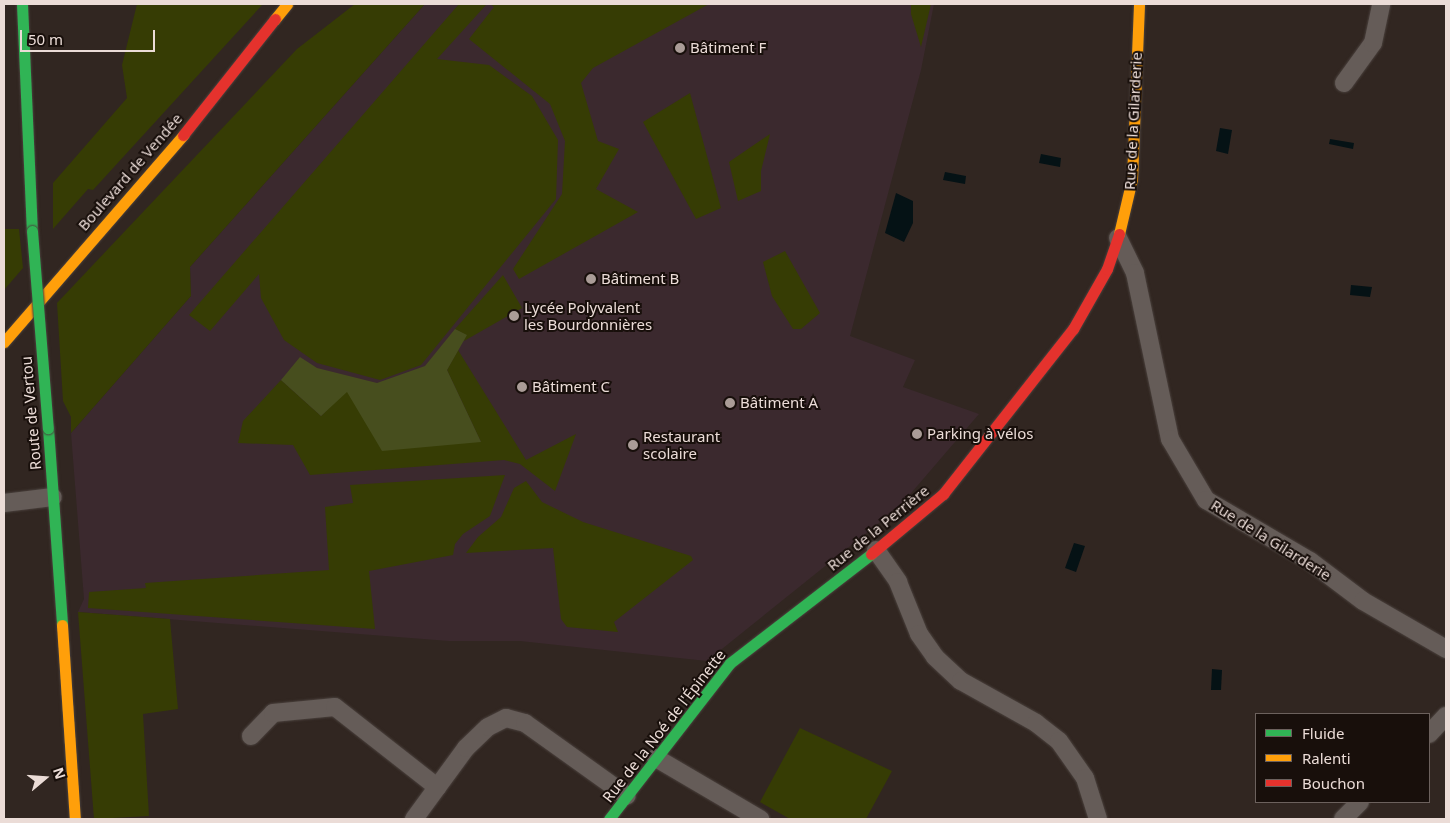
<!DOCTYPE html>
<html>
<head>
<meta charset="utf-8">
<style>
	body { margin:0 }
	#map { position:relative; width:1450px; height:823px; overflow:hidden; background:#312621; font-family:"Noto Sans",sans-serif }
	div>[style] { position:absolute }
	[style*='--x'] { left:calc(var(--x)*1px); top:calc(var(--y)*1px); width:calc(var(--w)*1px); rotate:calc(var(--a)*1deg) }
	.education>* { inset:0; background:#3b292e }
	.green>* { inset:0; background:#363c04 }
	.forest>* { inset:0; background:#474e1e }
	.water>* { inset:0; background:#051215 }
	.roads { filter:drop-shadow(0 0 1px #4a413d) drop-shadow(0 0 1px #4a413d) }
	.street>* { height:18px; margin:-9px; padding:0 9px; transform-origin:9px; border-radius:9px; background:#655c58 }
	.fast>* { height:11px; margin:-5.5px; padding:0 5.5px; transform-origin:5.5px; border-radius:5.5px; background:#30b455 }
	.slow>* { height:11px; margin:-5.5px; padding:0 5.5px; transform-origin:5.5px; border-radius:5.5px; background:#ff9f0a }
	.jam>* { height:11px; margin:-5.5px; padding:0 5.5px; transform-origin:5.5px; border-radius:5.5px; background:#e5322d }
	.bridges { filter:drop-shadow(0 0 1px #4a413d) drop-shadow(0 0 1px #4a413d) }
	.fast-bridge>* { height:11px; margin:-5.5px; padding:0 5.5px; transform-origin:5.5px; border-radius:5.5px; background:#30b455 }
	.dots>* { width:14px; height:14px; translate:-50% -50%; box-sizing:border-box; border:2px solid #180f0b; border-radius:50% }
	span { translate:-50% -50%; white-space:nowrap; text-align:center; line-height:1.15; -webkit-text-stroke:4px #180f0b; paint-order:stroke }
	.poi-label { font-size:15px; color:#ebdcd7 }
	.left { translate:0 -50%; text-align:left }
	.street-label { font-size:15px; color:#ebdcd7 }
	.frame { position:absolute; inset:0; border:5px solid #ebdcd7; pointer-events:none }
	.legend { position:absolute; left:1255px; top:713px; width:175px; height:90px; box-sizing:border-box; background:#180f0b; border:1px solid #6c615d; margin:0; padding:6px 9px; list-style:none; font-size:15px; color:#ebdcd7 }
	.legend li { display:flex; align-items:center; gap:10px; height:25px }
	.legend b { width:25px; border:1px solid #6c615d }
	.north { position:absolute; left:20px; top:753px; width:50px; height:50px; -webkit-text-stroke:4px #180f0b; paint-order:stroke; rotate:72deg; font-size:14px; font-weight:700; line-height:20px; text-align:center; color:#ebdcd7 }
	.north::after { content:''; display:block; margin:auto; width:18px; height:22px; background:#ebdcd7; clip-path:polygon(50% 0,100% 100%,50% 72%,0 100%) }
	.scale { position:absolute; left:20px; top:30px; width:135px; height:22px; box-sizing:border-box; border:2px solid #ebdcd7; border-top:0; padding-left:6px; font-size:15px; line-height:18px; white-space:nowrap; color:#ebdcd7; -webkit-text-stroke:4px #180f0b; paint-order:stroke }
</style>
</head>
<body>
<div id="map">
	<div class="education">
		<div style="clip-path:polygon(425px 4px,934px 4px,921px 70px,850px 336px,915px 360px,903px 387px,979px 414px,900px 506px,707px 661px,520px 641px,449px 641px,78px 612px,84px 599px,71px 433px,191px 296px,190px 267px)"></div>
	</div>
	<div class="green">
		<div style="clip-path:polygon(137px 4px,263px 4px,93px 190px,88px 189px,53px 229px,53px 183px,127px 98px,122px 65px)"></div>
		<div style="clip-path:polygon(355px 4px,425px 4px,190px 267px,191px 296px,71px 433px,71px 417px,63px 401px,57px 303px,297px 49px)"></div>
		<div style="clip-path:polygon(459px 4px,486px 5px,437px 59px,489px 65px,532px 96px,558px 140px,556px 199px,421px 365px,380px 380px,317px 363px,284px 340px,261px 298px,259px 274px,210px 331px,189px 315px)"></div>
		<div style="clip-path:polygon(490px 4px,709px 4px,593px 68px,581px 83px,598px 141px,619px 149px,596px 189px,638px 212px,519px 279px,513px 269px,562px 194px,565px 141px,550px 104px,469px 39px,494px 7px)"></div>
		<div style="clip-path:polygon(911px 4px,931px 4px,921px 47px,911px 14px)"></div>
		<div style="clip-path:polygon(690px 93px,721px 208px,696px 219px,643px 122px)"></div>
		<div style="clip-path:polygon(770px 134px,761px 171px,761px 191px,738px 201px,729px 162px)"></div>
		<div style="clip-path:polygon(4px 229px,19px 229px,23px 268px,4px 290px)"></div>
		<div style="clip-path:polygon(785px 251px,820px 313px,801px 329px,793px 329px,772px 296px,763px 262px)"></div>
		<div style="clip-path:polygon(503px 275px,522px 308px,464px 341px,466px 335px,455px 329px)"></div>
		<div style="clip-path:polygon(458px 350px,526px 460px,576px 434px,555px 491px,520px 464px,504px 460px,310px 475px,293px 445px,238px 443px,243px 421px,281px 380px,321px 416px,346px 391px,481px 442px,447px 370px)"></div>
		<div style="clip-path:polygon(505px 475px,490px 516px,463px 534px,455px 544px,453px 555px,369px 571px,375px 629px,88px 608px,89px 592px,146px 588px,145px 583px,329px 570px,325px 507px,353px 503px,350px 485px)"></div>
		<div style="clip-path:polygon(526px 481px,542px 502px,583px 522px,691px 556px,693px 560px,614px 622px,618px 632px,567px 627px,561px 619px,553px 548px,466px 553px,478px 537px,501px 517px,514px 488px)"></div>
		<div style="clip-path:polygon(78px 612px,170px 619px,178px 709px,143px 714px,149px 816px,94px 819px)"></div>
		<div style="clip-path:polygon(800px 728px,892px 771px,866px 819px,790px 819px,760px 802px)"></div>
	</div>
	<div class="forest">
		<div style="clip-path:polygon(455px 329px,467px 335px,447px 370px,481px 442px,382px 451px,347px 392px,321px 416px,281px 380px,300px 357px,317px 368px,377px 383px,425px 366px)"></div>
	</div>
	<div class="water">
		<div style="clip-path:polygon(1220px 128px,1232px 130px,1228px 154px,1216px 151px)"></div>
		<div style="clip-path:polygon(1330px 139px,1354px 143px,1353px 149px,1329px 144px)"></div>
		<div style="clip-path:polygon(1041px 154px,1061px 158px,1060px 167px,1039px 163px)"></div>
		<div style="clip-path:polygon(945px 172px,966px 176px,965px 184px,943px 180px)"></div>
		<div style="clip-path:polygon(896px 193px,913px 201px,913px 223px,904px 242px,885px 233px)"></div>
		<div style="clip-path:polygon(1351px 285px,1372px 287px,1370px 297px,1350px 295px)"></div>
		<div style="clip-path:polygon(1074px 543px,1085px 546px,1076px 572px,1065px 568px)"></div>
		<div style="clip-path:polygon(1212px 669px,1222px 670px,1221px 690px,1211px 690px)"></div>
	</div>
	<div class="roads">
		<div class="street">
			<div style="--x:1344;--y:83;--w:49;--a:-54.1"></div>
			<div style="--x:1373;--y:43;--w:40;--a:-78"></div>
			<div style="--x:1118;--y:238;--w:39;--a:64"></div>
			<div style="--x:1135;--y:273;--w:170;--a:78.1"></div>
			<div style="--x:1170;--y:439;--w:71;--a:59.5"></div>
			<div style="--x:1206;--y:500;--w:121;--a:30.4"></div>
			<div style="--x:1310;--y:561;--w:66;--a:37"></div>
			<div style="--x:1363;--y:601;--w:96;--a:30"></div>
			<div style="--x:4;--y:503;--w:49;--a:-7"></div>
			<div style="--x:876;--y:550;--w:39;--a:55"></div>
			<div style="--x:898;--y:582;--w:56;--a:68"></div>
			<div style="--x:919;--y:634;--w:28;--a:55"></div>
			<div style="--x:935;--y:657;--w:35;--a:43"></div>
			<div style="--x:961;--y:681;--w:86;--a:29.2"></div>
			<div style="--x:1036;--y:723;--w:29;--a:38"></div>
			<div style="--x:1059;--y:741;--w:45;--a:54.9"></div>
			<div style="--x:1085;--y:778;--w:43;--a:72.4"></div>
			<div style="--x:1429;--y:734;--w:25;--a:-47"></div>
			<div style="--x:251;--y:736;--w:32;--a:-46"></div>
			<div style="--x:273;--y:713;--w:62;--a:-5.5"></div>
			<div style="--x:335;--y:707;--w:130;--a:38.1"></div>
			<div style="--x:656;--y:758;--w:121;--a:30.4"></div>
			<div style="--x:414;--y:819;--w:88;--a:-53.8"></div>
			<div style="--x:466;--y:748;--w:30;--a:-44"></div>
			<div style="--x:488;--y:727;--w:20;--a:-27"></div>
			<div style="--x:506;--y:718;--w:20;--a:15"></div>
			<div style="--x:525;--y:723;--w:125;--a:35.6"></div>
			<div style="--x:1343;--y:819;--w:24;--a:-45"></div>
		</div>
		<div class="fast">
			<div style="--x:22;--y:4;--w:227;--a:87.5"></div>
			<div style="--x:48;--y:428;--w:197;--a:85.9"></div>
			<div style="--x:609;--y:819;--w:197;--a:-52.2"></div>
			<div style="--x:730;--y:663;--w:178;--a:-37.7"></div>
		</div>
		<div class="slow">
			<div style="--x:275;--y:19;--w:19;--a:-51"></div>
			<div style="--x:1119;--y:234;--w:57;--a:-76.7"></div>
			<div style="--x:1132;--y:179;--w:175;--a:-87.7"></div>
			<div style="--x:4;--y:342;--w:274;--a:-49.1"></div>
			<div style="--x:62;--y:625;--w:194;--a:86.2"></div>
		</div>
		<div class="jam">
			<div style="--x:183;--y:135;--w:148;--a:-51.6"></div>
			<div style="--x:871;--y:554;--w:94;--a:-39.8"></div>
			<div style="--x:943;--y:494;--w:210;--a:-51.8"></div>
			<div style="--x:1073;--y:329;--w:69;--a:-60.5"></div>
			<div style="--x:1107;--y:269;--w:37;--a:-71"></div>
		</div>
	</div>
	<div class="bridges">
		<div class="fast-bridge">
			<div style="--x:32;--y:231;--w:198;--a:85.4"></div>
		</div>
	</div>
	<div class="dots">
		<div style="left:680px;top:48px;background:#aa9c97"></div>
		<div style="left:591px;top:279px;background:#aa9c97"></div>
		<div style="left:514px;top:316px;background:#aa9c97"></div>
		<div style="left:522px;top:387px;background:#aa9c97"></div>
		<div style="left:730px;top:403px;background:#aa9c97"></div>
		<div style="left:917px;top:434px;background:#aa9c97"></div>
		<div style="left:633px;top:445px;background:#aa9c97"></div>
	</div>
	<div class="poi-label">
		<span class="left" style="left:690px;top:48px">Bâtiment F</span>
		<span class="left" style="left:601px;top:279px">Bâtiment B</span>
		<span class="left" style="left:524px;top:316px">Lycée Polyvalent<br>les Bourdonnières</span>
		<span class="left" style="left:532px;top:387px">Bâtiment C</span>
		<span class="left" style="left:740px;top:403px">Bâtiment A</span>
		<span class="left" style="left:927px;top:434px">Parking à vélos</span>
		<span class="left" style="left:643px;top:445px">Restaurant<br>scolaire</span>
	</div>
	<div class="street-label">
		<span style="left:1133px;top:121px;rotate:-87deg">Rue de la Gilarderie</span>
		<span style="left:130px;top:172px;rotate:-49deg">Boulevard de Vendée</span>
		<span style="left:31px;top:413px;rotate:-95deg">Route de Vertou</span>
		<span style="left:878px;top:528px;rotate:-39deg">Rue de la Perrière</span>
		<span style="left:1271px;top:540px;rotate:32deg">Rue de la Gilarderie</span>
		<span style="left:664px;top:726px;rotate:-52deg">Rue de la Noé de l'Épinette</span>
	</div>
	<div class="frame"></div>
	<ul class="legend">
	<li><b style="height:6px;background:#30b455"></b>Fluide</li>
	<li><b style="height:6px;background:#ff9f0a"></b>Ralenti</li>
	<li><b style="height:6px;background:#e5322d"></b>Bouchon</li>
	</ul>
	<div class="north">N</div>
	<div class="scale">50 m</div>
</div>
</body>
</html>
